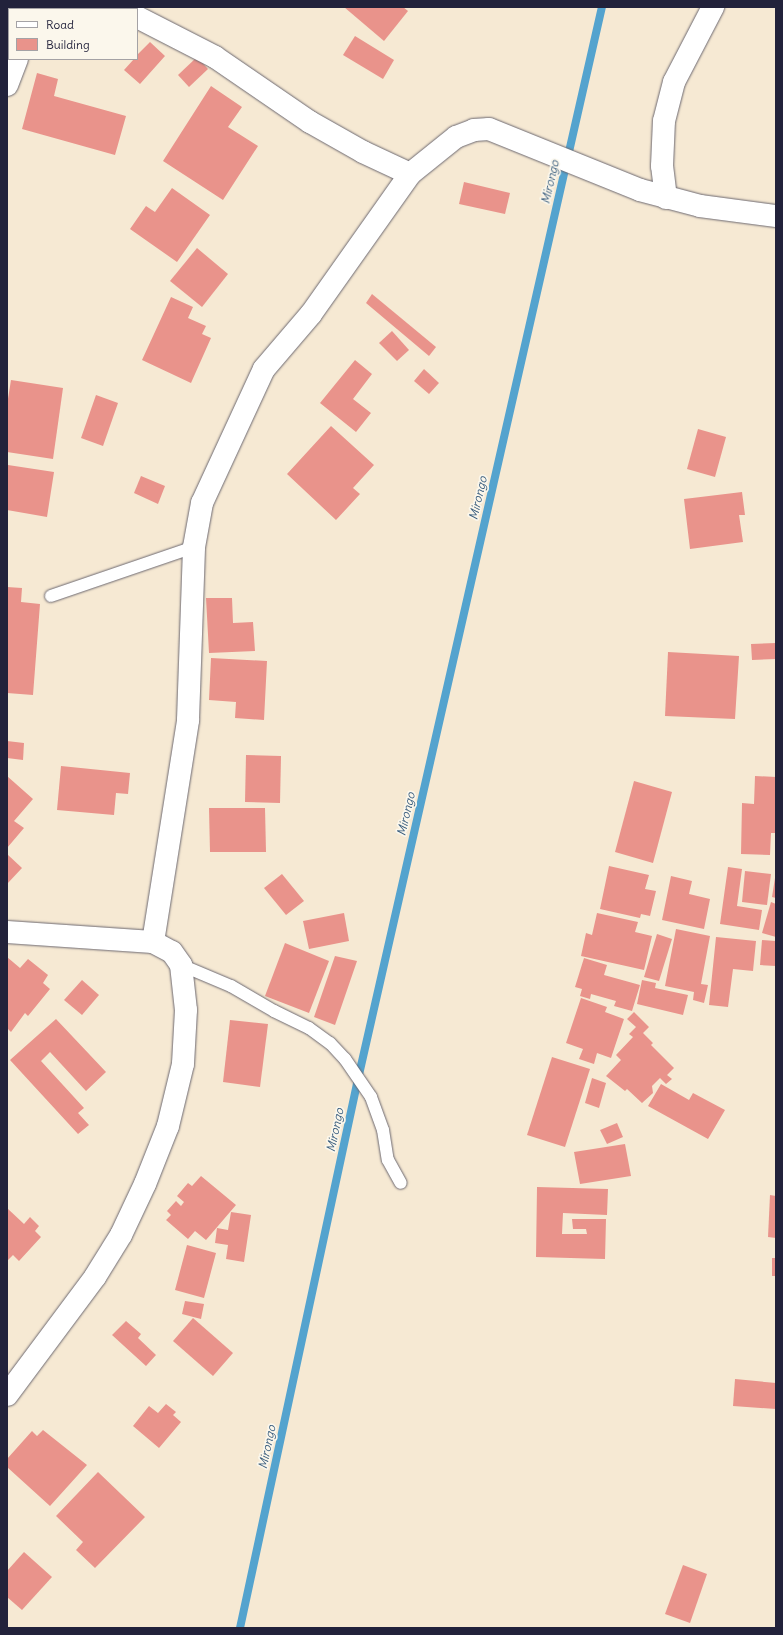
<!DOCTYPE html>
<html>
<head>
<meta charset="utf-8">
<style>
	body { margin:0 }
	#map { position:relative; width:783px; height:1635px; overflow:hidden; background:#f6e9d3; font-family:Delius,sans-serif }
	div>[style] { position:absolute }
	[style*='--x'] { left:calc(var(--x)*1px); top:calc(var(--y)*1px); width:calc(var(--w)*1px); rotate:calc(var(--a)*1deg) }
	.stream>* { height:8px; margin:-4px; padding:0 4px; transform-origin:4px; border-radius:4px; background:#54a3ce }
	.building>* { inset:0; background:#e9938b }
	.roads { filter:drop-shadow(0 0 1px #6c6870) drop-shadow(0 0 1px #6c6870) }
	.service>* { height:12px; margin:-6px; padding:0 6px; transform-origin:6px; border-radius:6px; background:#fff }
	.minor>* { height:22px; margin:-11px; padding:0 11px; transform-origin:11px; border-radius:11px; background:#fff }
	span { translate:-50% -50%; white-space:nowrap; text-align:center; line-height:1.15; -webkit-text-stroke:3.5px #fbf7ec; paint-order:stroke }
	.water-label { font-size:12px; color:#385c7d; font-style:italic }
	.frame { position:absolute; inset:0; border:8px solid #22223b; pointer-events:none }
	.legend { position:absolute; left:8px; top:8px; width:130px; height:52px; box-sizing:border-box; background:#fbf7ec; border:1px solid #a4a2a5; margin:0; padding:5px 7px; list-style:none; font-size:12px; color:#22223b }
	.legend li { display:flex; align-items:center; gap:8px; height:20px }
	.legend b { width:20px; border:1px solid #a4a2a5 }
</style>
</head>
<body>
<div id="map">
	<div class="stream">
		<div style="--x:240;--y:1628;--w:562;--a:-77.87"></div>
		<div style="--x:358;--y:1079;--w:1099;--a:-77.18"></div>
	</div>
	<div class="building">
		<div style="clip-path:polygon(344px 7px,403px 7px,408px 11px,384px 41px)"></div>
		<div style="clip-path:polygon(355px 36px,394px 60px,383px 79px,343px 55px)"></div>
		<div style="clip-path:polygon(150px 42px,165px 56px,140px 84px,124px 70px,134px 59px,137px 59px,137px 55px)"></div>
		<div style="clip-path:polygon(197px 57px,208px 69px,189px 87px,178px 75px)"></div>
		<div style="clip-path:polygon(37px 73px,58px 79px,54px 96px,126px 116px,115px 155px,22px 129px)"></div>
		<div style="clip-path:polygon(211px 86px,242px 107px,228px 127px,258px 146px,223px 200px,163px 161px)"></div>
		<div style="clip-path:polygon(464px 182px,510px 193px,505px 214px,459px 204px)"></div>
		<div style="clip-path:polygon(172px 188px,210px 215px,177px 262px,130px 229px,146px 206px,155px 212px)"></div>
		<div style="clip-path:polygon(197px 248px,228px 274px,202px 307px,170px 281px)"></div>
		<div style="clip-path:polygon(372px 294px,436px 347px,429px 356px,366px 303px)"></div>
		<div style="clip-path:polygon(171px 297px,193px 307px,188px 318px,206px 326px,202px 334px,211px 338px,191px 383px,142px 360px)"></div>
		<div style="clip-path:polygon(392px 331px,409px 350px,397px 361px,379px 343px)"></div>
		<div style="clip-path:polygon(355px 360px,372px 374px,353px 399px,371px 413px,356px 432px,320px 403px)"></div>
		<div style="clip-path:polygon(424px 369px,439px 383px,429px 394px,414px 381px)"></div>
		<div style="clip-path:polygon(11px 380px,63px 388px,53px 459px,7px 452px,7px 405px)"></div>
		<div style="clip-path:polygon(96px 395px,118px 403px,103px 446px,81px 438px)"></div>
		<div style="clip-path:polygon(331px 426px,374px 465px,353px 488px,360px 494px,336px 520px,287px 474px)"></div>
		<div style="clip-path:polygon(698px 429px,726px 437px,715px 477px,687px 469px)"></div>
		<div style="clip-path:polygon(8px 465px,54px 472px,47px 517px,7px 510px)"></div>
		<div style="clip-path:polygon(141px 476px,165px 486px,158px 504px,134px 493px)"></div>
		<div style="clip-path:polygon(742px 492px,745px 515px,739px 515px,743px 542px,690px 549px,684px 499px)"></div>
		<div style="clip-path:polygon(7px 587px,22px 588px,21px 602px,40px 604px,33px 695px,7px 693px)"></div>
		<div style="clip-path:polygon(206px 598px,232px 598px,233px 623px,253px 622px,255px 651px,209px 653px)"></div>
		<div style="clip-path:polygon(776px 643px,776px 659px,752px 660px,751px 644px)"></div>
		<div style="clip-path:polygon(668px 652px,739px 656px,735px 719px,665px 716px)"></div>
		<div style="clip-path:polygon(211px 658px,267px 661px,264px 720px,235px 718px,236px 702px,209px 700px)"></div>
		<div style="clip-path:polygon(7px 741px,24px 743px,23px 760px,7px 758px)"></div>
		<div style="clip-path:polygon(246px 755px,281px 756px,280px 803px,245px 802px)"></div>
		<div style="clip-path:polygon(61px 766px,130px 773px,128px 794px,116px 793px,114px 815px,57px 810px)"></div>
		<div style="clip-path:polygon(7px 776px,33px 799px,14px 821px,24px 828px,7px 848px)"></div>
		<div style="clip-path:polygon(755px 776px,776px 777px,776px 833px,771px 833px,770px 855px,741px 854px,742px 803px,754px 804px)"></div>
		<div style="clip-path:polygon(634px 781px,672px 792px,653px 863px,615px 852px)"></div>
		<div style="clip-path:polygon(209px 808px,265px 808px,266px 852px,210px 852px)"></div>
		<div style="clip-path:polygon(7px 854px,22px 868px,7px 884px)"></div>
		<div style="clip-path:polygon(609px 866px,649px 875px,645px 889px,656px 891px,650px 916px,641px 914px,640px 918px,600px 909px)"></div>
		<div style="clip-path:polygon(728px 867px,742px 869px,737px 906px,762px 910px,759px 930px,720px 924px)"></div>
		<div style="clip-path:polygon(745px 871px,771px 874px,767px 905px,742px 902px)"></div>
		<div style="clip-path:polygon(282px 874px,304px 901px,286px 915px,264px 888px)"></div>
		<div style="clip-path:polygon(671px 876px,692px 881px,689px 894px,710px 899px,704px 929px,662px 920px)"></div>
		<div style="clip-path:polygon(775px 878px,776px 878px,776px 898px,772px 897px)"></div>
		<div style="clip-path:polygon(771px 902px,776px 904px,776px 937px,762px 933px)"></div>
		<div style="clip-path:polygon(344px 913px,349px 941px,309px 949px,303px 921px)"></div>
		<div style="clip-path:polygon(597px 913px,638px 922px,635px 932px,652px 936px,644px 970px,581px 956px,586px 933px,592px 935px)"></div>
		<div style="clip-path:polygon(676px 929px,710px 936px,701px 984px,708px 985px,704px 1003px,693px 1000px,694px 992px,665px 986px)"></div>
		<div style="clip-path:polygon(657px 934px,672px 939px,659px 981px,644px 977px)"></div>
		<div style="clip-path:polygon(716px 937px,756px 941px,753px 971px,733px 969px,728px 1007px,709px 1005px)"></div>
		<div style="clip-path:polygon(762px 940px,776px 941px,776px 966px,760px 965px)"></div>
		<div style="clip-path:polygon(285px 943px,329px 961px,309px 1013px,265px 996px)"></div>
		<div style="clip-path:polygon(335px 956px,357px 961px,335px 1025px,314px 1017px)"></div>
		<div style="clip-path:polygon(7px 957px,20px 968px,28px 959px,48px 975px,43px 983px,50px 989px,28px 1016px,25px 1013px,11px 1032px,7px 1028px)"></div>
		<div style="clip-path:polygon(584px 958px,607px 965px,604px 975px,640px 985px,632px 1011px,614px 1006px,616px 1001px,591px 994px,590px 999px,580px 996px,582px 989px,575px 987px)"></div>
		<div style="clip-path:polygon(82px 980px,99px 995px,82px 1015px,64px 1000px)"></div>
		<div style="clip-path:polygon(642px 980px,656px 983px,655px 988px,688px 995px,683px 1015px,637px 1004px)"></div>
		<div style="clip-path:polygon(581px 998px,607px 1007px,605px 1012px,624px 1019px,611px 1058px,597px 1053px,594px 1064px,579px 1059px,583px 1049px,566px 1043px)"></div>
		<div style="clip-path:polygon(634px 1012px,649px 1027px,643px 1033px,653px 1043px,651px 1045px,674px 1068px,667px 1075px,672px 1079px,666px 1084px,660px 1078px,652px 1086px,653px 1093px,642px 1103px,627px 1089px,625px 1091px,606px 1076px,621px 1060px,616px 1055px,633px 1037px,629px 1034px,636px 1027px,627px 1019px)"></div>
		<div style="clip-path:polygon(56px 1019px,106px 1072px,86px 1091px,50px 1052px,41px 1061px,84px 1108px,78px 1113px,89px 1125px,78px 1134px,10px 1060px)"></div>
		<div style="clip-path:polygon(230px 1020px,268px 1024px,260px 1087px,223px 1082px)"></div>
		<div style="clip-path:polygon(552px 1057px,590px 1069px,565px 1147px,527px 1135px)"></div>
		<div style="clip-path:polygon(592px 1078px,606px 1083px,599px 1108px,585px 1103px)"></div>
		<div style="clip-path:polygon(661px 1084px,689px 1100px,693px 1093px,725px 1110px,708px 1139px,648px 1106px)"></div>
		<div style="clip-path:polygon(617px 1123px,623px 1137px,607px 1144px,600px 1130px)"></div>
		<div style="clip-path:polygon(625px 1144px,631px 1176px,580px 1184px,574px 1152px)"></div>
		<div style="clip-path:polygon(201px 1176px,236px 1205px,206px 1240px,195px 1231px,188px 1239px,166px 1220px,171px 1215px,167px 1211px,176px 1201px,181px 1206px,184px 1202px,177px 1196px,188px 1183px,192px 1186px)"></div>
		<div style="clip-path:polygon(537px 1187px,608px 1189px,607px 1215px,563px 1213px,562px 1234px,587px 1234px,586px 1229px,573px 1229px,572px 1219px,606px 1219px,605px 1259px,536px 1257px)"></div>
		<div style="clip-path:polygon(770px 1195px,776px 1196px,776px 1238px,768px 1237px)"></div>
		<div style="clip-path:polygon(7px 1208px,24px 1224px,30px 1217px,39px 1226px,35px 1231px,41px 1237px,19px 1261px,13px 1255px,7px 1261px)"></div>
		<div style="clip-path:polygon(231px 1212px,251px 1215px,244px 1262px,226px 1259px,228px 1245px,215px 1243px,217px 1228px,228px 1230px)"></div>
		<div style="clip-path:polygon(187px 1245px,216px 1253px,204px 1298px,175px 1290px)"></div>
		<div style="clip-path:polygon(772px 1258px,776px 1258px,776px 1276px,772px 1276px)"></div>
		<div style="clip-path:polygon(185px 1301px,204px 1304px,201px 1319px,182px 1314px)"></div>
		<div style="clip-path:polygon(193px 1318px,233px 1353px,213px 1376px,173px 1341px)"></div>
		<div style="clip-path:polygon(126px 1321px,141px 1334px,138px 1338px,156px 1355px,146px 1366px,112px 1335px)"></div>
		<div style="clip-path:polygon(735px 1379px,776px 1383px,776px 1409px,733px 1406px)"></div>
		<div style="clip-path:polygon(166px 1404px,176px 1412px,173px 1415px,181px 1422px,159px 1448px,133px 1426px,149px 1406px,158px 1413px)"></div>
		<div style="clip-path:polygon(43px 1430px,87px 1465px,50px 1506px,7px 1467px,7px 1459px,32px 1431px,37px 1436px)"></div>
		<div style="clip-path:polygon(98px 1472px,145px 1517px,95px 1568px,76px 1550px,83px 1542px,56px 1516px)"></div>
		<div style="clip-path:polygon(24px 1552px,52px 1577px,22px 1610px,7px 1597px,7px 1571px)"></div>
		<div style="clip-path:polygon(683px 1565px,707px 1574px,690px 1623px,665px 1614px)"></div>
	</div>
	<div class="roads">
		<div class="service">
			<div style="--x:51;--y:596;--w:151;--a:-18.9"></div>
			<div style="--x:181;--y:965;--w:54;--a:22.8"></div>
			<div style="--x:231;--y:986;--w:50;--a:30.2"></div>
			<div style="--x:274;--y:1011;--w:39;--a:26"></div>
			<div style="--x:309;--y:1028;--w:26;--a:36"></div>
			<div style="--x:330;--y:1043;--w:22;--a:47"></div>
			<div style="--x:345;--y:1059;--w:46;--a:55.6"></div>
			<div style="--x:371;--y:1097;--w:35;--a:70"></div>
			<div style="--x:383;--y:1130;--w:30;--a:81"></div>
			<div style="--x:388;--y:1160;--w:26;--a:61"></div>
		</div>
		<div class="minor">
			<div style="--x:36;--y:9;--w:2;--a:-90"></div>
			<div style="--x:137;--y:17;--w:88;--a:27.1"></div>
			<div style="--x:215;--y:57;--w:115;--a:34.4"></div>
			<div style="--x:310;--y:122;--w:61;--a:29.5"></div>
			<div style="--x:363;--y:152;--w:52;--a:25.1"></div>
			<div style="--x:7;--y:85;--w:28;--a:-69"></div>
			<div style="--x:666;--y:198;--w:32;--a:-97"></div>
			<div style="--x:662;--y:166;--w:45;--a:-87.5"></div>
			<div style="--x:664;--y:121;--w:40;--a:-75.6"></div>
			<div style="--x:674;--y:82;--w:85;--a:-62.5"></div>
			<div style="--x:7;--y:932;--w:146;--a:3.9"></div>
			<div style="--x:153;--y:942;--w:21;--a:28"></div>
			<div style="--x:172;--y:952;--w:16;--a:55"></div>
			<div style="--x:181;--y:965;--w:45;--a:83.7"></div>
			<div style="--x:186;--y:1010;--w:54;--a:93.2"></div>
			<div style="--x:183;--y:1064;--w:64;--a:103.6"></div>
			<div style="--x:168;--y:1126;--w:62;--a:111.6"></div>
			<div style="--x:145;--y:1184;--w:56;--a:115.2"></div>
			<div style="--x:121;--y:1235;--w:49;--a:121.8"></div>
			<div style="--x:95;--y:1277;--w:147;--a:126.7"></div>
			<div style="--x:153;--y:942;--w:225;--a:-81"></div>
			<div style="--x:188;--y:720;--w:173;--a:-88"></div>
			<div style="--x:194;--y:547;--w:45;--a:-79.7"></div>
			<div style="--x:202;--y:503;--w:148;--a:-65.2"></div>
			<div style="--x:264;--y:369;--w:72;--a:-49.5"></div>
			<div style="--x:311;--y:314;--w:171;--a:-54.7"></div>
			<div style="--x:410;--y:174;--w:59;--a:-38.8"></div>
			<div style="--x:456;--y:137;--w:19;--a:-21"></div>
			<div style="--x:474;--y:130;--w:15;--a:-4"></div>
			<div style="--x:489;--y:129;--w:163;--a:22"></div>
			<div style="--x:640;--y:190;--w:62;--a:14.9"></div>
			<div style="--x:700;--y:206;--w:77;--a:7.5"></div>
		</div>
	</div>
	<div class="water-label">
		<span style="left:550px;top:182px;rotate:-77deg">Mirongo</span>
		<span style="left:478px;top:498px;rotate:-77deg">Mirongo</span>
		<span style="left:406px;top:814px;rotate:-77deg">Mirongo</span>
		<span style="left:335px;top:1130px;rotate:-78deg">Mirongo</span>
		<span style="left:267px;top:1447px;rotate:-78deg">Mirongo</span>
	</div>
	<div class="frame"></div>
	<ul class="legend">
	<li><b style="height:5px;background:#fff"></b>Road</li>
	<li><b style="height:11px;background:#e9938b"></b>Building</li>
	</ul>
</div>
</body>
</html>
